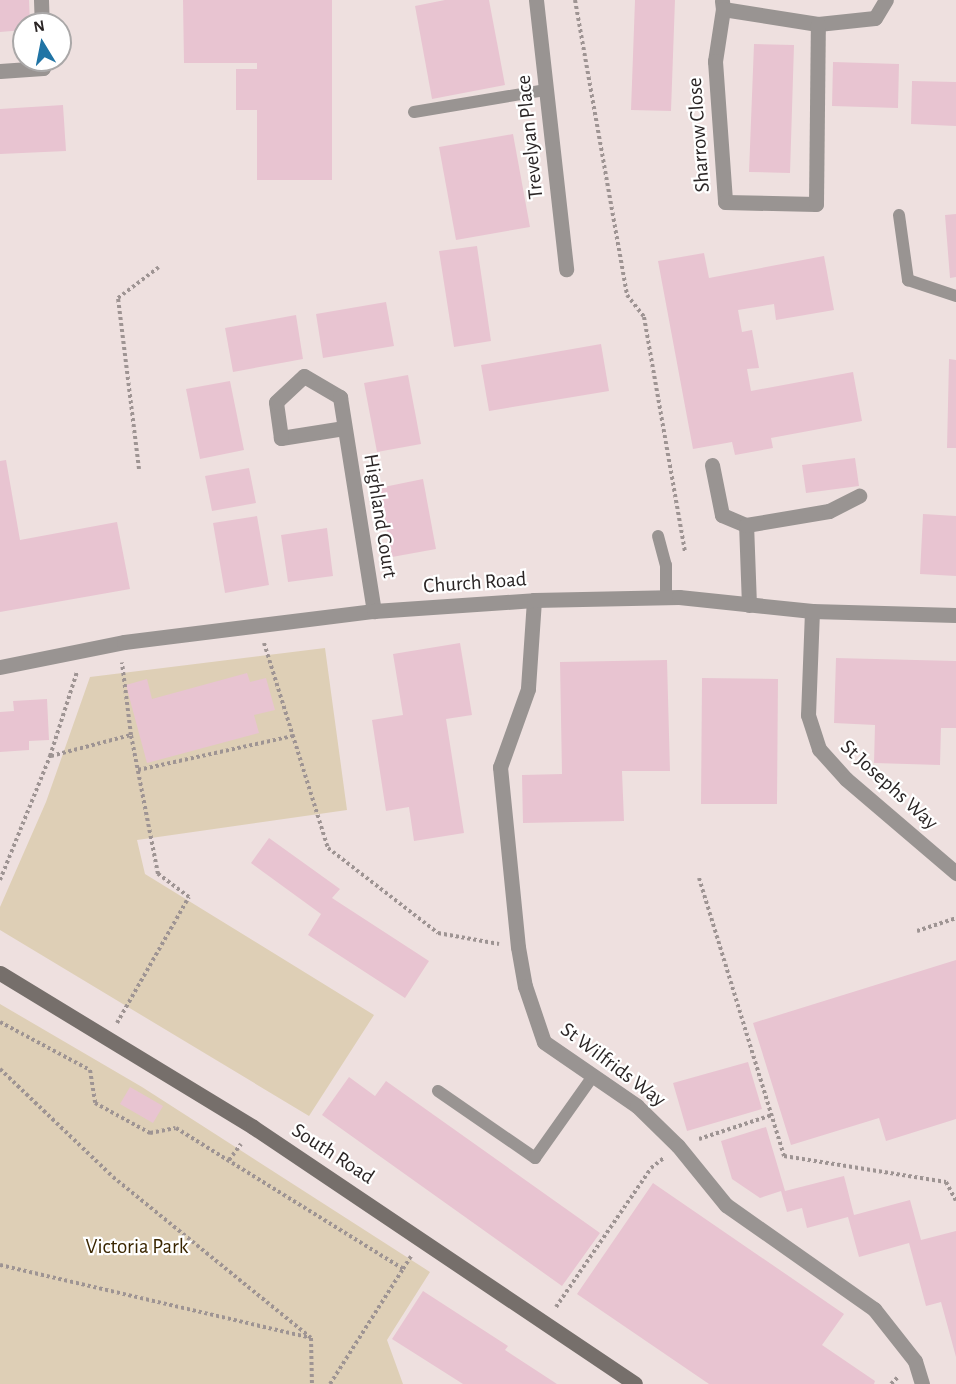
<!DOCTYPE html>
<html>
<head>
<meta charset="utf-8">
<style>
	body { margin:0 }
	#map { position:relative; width:956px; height:1384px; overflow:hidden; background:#eee0df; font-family:"Alegreya Sans",sans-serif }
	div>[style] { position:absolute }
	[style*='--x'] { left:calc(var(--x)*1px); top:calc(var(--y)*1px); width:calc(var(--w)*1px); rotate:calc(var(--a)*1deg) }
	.green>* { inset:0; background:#decfb6 }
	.building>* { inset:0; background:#e8c4d1 }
	.path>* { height:4px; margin-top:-2px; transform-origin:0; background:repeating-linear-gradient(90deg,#9e9493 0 3px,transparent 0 6px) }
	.service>* { height:12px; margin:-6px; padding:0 6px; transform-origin:6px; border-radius:6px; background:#999492 }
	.minor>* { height:15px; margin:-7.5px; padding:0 7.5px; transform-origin:7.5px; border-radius:7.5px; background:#999492 }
	.secondary>* { height:15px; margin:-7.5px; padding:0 7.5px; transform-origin:7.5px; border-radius:7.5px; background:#766f6b }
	span { translate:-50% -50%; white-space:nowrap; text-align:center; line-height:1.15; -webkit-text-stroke:4.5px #fff; paint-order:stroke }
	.street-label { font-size:21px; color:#2a2525 }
	.park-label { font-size:21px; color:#3a2600 }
	.north { position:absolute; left:12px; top:12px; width:60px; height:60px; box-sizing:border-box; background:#fff; border:2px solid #aaa8a8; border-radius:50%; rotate:350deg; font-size:16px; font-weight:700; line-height:24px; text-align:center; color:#2a2525 }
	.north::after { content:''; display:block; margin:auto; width:21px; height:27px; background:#2074a5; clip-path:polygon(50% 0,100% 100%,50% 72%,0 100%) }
</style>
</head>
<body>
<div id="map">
	<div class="green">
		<div style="clip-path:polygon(325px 648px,347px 810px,137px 840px,145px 874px,374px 1015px,309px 1116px,0 930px,0 907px,46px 802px,90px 677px)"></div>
		<div style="clip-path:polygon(0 1004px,142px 1087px,430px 1272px,387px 1340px,403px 1384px,0 1384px)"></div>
	</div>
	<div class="building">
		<div style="clip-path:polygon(0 0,29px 0,30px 24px,24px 24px,24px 30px,0 32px)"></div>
		<div style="clip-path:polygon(183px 0,332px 0,332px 180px,257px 180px,257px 110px,236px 110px,236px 69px,257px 69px,257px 63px,184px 63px)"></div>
		<div style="clip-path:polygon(445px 0,489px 0,505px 85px,432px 99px,415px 6px)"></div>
		<div style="clip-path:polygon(635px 0,675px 0,671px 111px,631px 110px)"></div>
		<div style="clip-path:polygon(754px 44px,794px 45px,790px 173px,749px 172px)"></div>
		<div style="clip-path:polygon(833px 62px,899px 64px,898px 108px,832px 106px)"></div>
		<div style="clip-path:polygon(912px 81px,956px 82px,956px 126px,911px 124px)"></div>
		<div style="clip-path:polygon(63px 105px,66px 151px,0 154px,0 109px)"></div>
		<div style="clip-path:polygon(513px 134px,530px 227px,456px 240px,439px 147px)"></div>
		<div style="clip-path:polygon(956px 214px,956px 277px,950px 278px,945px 215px)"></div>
		<div style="clip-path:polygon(477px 246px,491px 341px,454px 347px,439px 251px)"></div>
		<div style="clip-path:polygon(704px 253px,709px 278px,824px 256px,834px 310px,776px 320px,774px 304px,738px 310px,742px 332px,752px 330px,759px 368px,747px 369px,751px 391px,853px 372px,862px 421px,771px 438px,773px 448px,735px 455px,732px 442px,693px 449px,658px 261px)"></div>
		<div style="clip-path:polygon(386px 302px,394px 346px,323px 358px,316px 314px)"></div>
		<div style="clip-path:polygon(296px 315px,303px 359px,233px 372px,225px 328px)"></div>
		<div style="clip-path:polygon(601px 344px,609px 391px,489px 411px,481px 365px)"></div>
		<div style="clip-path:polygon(949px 359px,956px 360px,956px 448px,947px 448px)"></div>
		<div style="clip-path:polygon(408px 375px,421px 444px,377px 452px,364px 383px)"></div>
		<div style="clip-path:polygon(230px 381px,244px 450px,200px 459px,186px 389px)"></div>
		<div style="clip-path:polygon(855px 458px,859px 486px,806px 493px,802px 465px)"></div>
		<div style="clip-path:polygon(6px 460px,20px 540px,117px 522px,130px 589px,0 612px,0 461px)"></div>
		<div style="clip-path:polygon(249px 468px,256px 503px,212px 511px,205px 476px)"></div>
		<div style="clip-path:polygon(423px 479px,436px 549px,392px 557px,379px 488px)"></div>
		<div style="clip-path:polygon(923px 514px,956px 516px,956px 576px,920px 574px)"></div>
		<div style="clip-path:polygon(257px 516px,269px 585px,225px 593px,213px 523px)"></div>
		<div style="clip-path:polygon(327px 528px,333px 576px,288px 582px,281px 535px)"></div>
		<div style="clip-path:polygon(460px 643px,472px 715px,446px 719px,464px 833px,414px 841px,409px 807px,386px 811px,372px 720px,403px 715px,393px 654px)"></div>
		<div style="clip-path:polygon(836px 658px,956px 661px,956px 728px,941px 728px,940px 765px,874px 763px,875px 725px,834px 723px)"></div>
		<div style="clip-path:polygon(667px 660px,670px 771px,622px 771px,624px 821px,523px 823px,522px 775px,562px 774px,560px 662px)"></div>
		<div style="clip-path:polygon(247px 673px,250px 682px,266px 678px,275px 710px,254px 715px,259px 733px,147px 763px,126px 685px,147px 679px,152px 699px)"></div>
		<div style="clip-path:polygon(702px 678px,778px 679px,777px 804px,701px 804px)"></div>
		<div style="clip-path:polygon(47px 699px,49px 740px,29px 741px,29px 750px,0 752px,0 712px,14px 711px,13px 701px)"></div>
		<div style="clip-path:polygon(269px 838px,340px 889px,332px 898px,429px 961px,405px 998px,308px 935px,321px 914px,251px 863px)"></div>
		<div style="clip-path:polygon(956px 960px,956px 1119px,886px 1141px,879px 1118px,791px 1145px,753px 1023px)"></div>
		<div style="clip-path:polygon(748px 1062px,762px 1109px,687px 1131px,673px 1083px)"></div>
		<div style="clip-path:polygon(349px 1077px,375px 1096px,386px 1081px,600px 1233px,562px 1286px,322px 1115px)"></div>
		<div style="clip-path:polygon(130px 1087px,163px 1106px,153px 1123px,120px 1104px)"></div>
		<div style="clip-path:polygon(766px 1127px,785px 1191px,844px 1176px,854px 1215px,910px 1200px,921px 1240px,956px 1231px,956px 1357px,941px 1302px,926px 1306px,909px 1243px,859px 1257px,848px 1217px,807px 1228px,802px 1208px,787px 1212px,781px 1191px,760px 1198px,732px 1179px,721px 1141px)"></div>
		<div style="clip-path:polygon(653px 1183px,844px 1314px,822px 1345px,875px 1381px,874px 1384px,709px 1384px,577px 1294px)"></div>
		<div style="clip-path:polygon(423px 1291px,508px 1346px,505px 1350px,557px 1384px,463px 1384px,392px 1339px)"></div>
	</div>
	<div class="path">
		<div style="--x:575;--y:0;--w:300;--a:80"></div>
		<div style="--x:627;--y:295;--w:28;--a:52"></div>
		<div style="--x:644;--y:317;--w:239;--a:80.1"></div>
		<div style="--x:139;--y:469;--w:172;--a:-97"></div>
		<div style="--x:118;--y:298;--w:51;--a:-37.1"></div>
		<div style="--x:264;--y:643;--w:215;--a:72.7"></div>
		<div style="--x:328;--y:848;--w:139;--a:37.7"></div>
		<div style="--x:438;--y:933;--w:62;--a:10.2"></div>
		<div style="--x:51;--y:756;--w:83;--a:-14.7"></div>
		<div style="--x:138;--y:770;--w:159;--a:-12.4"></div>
		<div style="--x:699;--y:878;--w:291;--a:73"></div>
		<div style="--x:784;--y:1156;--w:164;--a:9.1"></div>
		<div style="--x:946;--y:1182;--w:21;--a:62"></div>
		<div style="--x:0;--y:880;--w:134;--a:-68"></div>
		<div style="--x:50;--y:756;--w:88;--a:-72.2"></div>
		<div style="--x:917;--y:931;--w:41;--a:-18.4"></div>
		<div style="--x:0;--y:1022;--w:102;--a:28.1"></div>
		<div style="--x:90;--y:1070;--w:33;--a:81"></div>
		<div style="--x:95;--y:1103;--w:63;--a:28.6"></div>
		<div style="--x:150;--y:1133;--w:26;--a:-11"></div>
		<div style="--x:176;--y:1128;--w:267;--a:31.8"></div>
		<div style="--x:403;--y:1269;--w:15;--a:-58"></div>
		<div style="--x:117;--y:1023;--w:145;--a:-60.3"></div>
		<div style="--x:189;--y:897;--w:39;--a:-143"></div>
		<div style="--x:158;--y:874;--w:142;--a:-101"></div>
		<div style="--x:131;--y:735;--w:73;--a:-97.1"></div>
		<div style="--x:0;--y:1069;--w:156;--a:43.7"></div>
		<div style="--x:113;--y:1177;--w:255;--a:39.1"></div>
		<div style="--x:699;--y:1139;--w:77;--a:-18.2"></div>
		<div style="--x:229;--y:1160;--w:20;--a:-53"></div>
		<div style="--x:0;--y:1265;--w:316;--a:13.2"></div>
		<div style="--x:556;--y:1307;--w:168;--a:-55.6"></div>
		<div style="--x:651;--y:1168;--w:16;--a:-38"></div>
		<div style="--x:311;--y:1338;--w:46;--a:88.8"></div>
		<div style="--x:330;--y:1384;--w:136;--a:-57.6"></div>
		<div style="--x:891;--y:1384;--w:11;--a:-45"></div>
	</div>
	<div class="service">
		<div style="--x:414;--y:112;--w:134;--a:-9.5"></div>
		<div style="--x:899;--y:215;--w:66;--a:82.1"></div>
		<div style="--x:908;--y:280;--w:51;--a:18.4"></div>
		<div style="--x:658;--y:536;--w:30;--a:75"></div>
		<div style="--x:666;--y:565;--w:33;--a:90"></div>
		<div style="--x:438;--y:1091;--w:118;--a:34.6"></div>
		<div style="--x:535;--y:1158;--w:100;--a:-54.7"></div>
	</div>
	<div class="minor">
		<div style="--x:41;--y:0;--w:24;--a:88"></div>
		<div style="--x:536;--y:0;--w:271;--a:83.6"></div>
		<div style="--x:722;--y:1;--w:8;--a:83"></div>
		<div style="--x:723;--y:9;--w:96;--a:9"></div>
		<div style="--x:818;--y:24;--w:57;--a:-6"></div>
		<div style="--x:875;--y:18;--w:21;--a:-59"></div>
		<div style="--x:723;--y:9;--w:53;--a:98.7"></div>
		<div style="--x:715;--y:61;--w:141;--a:85.9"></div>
		<div style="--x:725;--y:202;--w:91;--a:1.3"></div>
		<div style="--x:816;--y:204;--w:180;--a:-89.4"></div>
		<div style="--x:0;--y:71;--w:43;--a:-4"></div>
		<div style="--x:43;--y:68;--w:8;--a:-90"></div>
		<div style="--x:344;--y:428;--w:64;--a:171"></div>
		<div style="--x:281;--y:438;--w:36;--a:-98"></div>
		<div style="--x:276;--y:402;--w:38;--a:-43"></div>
		<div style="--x:304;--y:376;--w:42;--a:30.3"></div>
		<div style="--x:340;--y:397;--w:217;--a:81"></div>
		<div style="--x:712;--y:465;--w:51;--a:78.7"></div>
		<div style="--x:722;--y:515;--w:26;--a:23"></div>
		<div style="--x:534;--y:600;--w:89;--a:93.9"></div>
		<div style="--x:528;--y:689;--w:83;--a:109.7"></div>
		<div style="--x:500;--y:767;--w:181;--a:84.3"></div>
		<div style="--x:518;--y:947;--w:40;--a:80"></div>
		<div style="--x:525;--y:986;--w:59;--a:71.3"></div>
		<div style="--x:544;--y:1042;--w:113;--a:34.5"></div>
		<div style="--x:637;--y:1106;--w:57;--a:44.3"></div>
		<div style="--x:678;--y:1146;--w:76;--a:50.9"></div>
		<div style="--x:726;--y:1205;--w:181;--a:35.1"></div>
		<div style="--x:874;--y:1309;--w:66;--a:51.7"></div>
		<div style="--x:915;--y:1361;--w:24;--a:73"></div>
		<div style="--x:749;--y:605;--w:80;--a:-92.1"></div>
		<div style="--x:746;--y:525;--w:84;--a:-9.6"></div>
		<div style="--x:829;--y:511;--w:34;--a:-27"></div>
		<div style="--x:812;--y:611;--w:104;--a:92.2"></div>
		<div style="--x:808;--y:715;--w:36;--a:72"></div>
		<div style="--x:819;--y:749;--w:40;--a:48"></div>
		<div style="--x:846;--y:779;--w:145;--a:40.5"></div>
		<div style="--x:0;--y:667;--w:126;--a:-11.4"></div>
		<div style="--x:124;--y:642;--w:252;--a:-7.1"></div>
		<div style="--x:374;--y:611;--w:160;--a:-3.9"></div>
		<div style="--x:534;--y:600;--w:145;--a:-1.2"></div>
		<div style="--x:679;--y:597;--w:134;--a:6"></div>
		<div style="--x:812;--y:611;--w:144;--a:1.6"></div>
	</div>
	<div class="secondary">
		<div style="--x:0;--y:973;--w:296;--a:31.3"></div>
		<div style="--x:253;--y:1127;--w:460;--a:33.9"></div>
	</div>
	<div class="street-label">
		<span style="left:699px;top:135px;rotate:-94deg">Sharrow Close</span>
		<span style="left:530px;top:137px;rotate:-96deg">Trevelyan Place</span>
		<span style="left:380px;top:516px;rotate:81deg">Highland Court</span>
		<span style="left:475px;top:583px;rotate:-4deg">Church Road</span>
		<span style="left:889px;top:785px;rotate:42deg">St Josephs Way</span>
		<span style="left:613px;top:1065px;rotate:37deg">St Wilfrids Way</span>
		<span style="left:333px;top:1154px;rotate:33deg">South Road</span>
	</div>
	<div class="park-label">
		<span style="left:137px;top:1247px">Victoria Park</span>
	</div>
	<div class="north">N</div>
</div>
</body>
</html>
